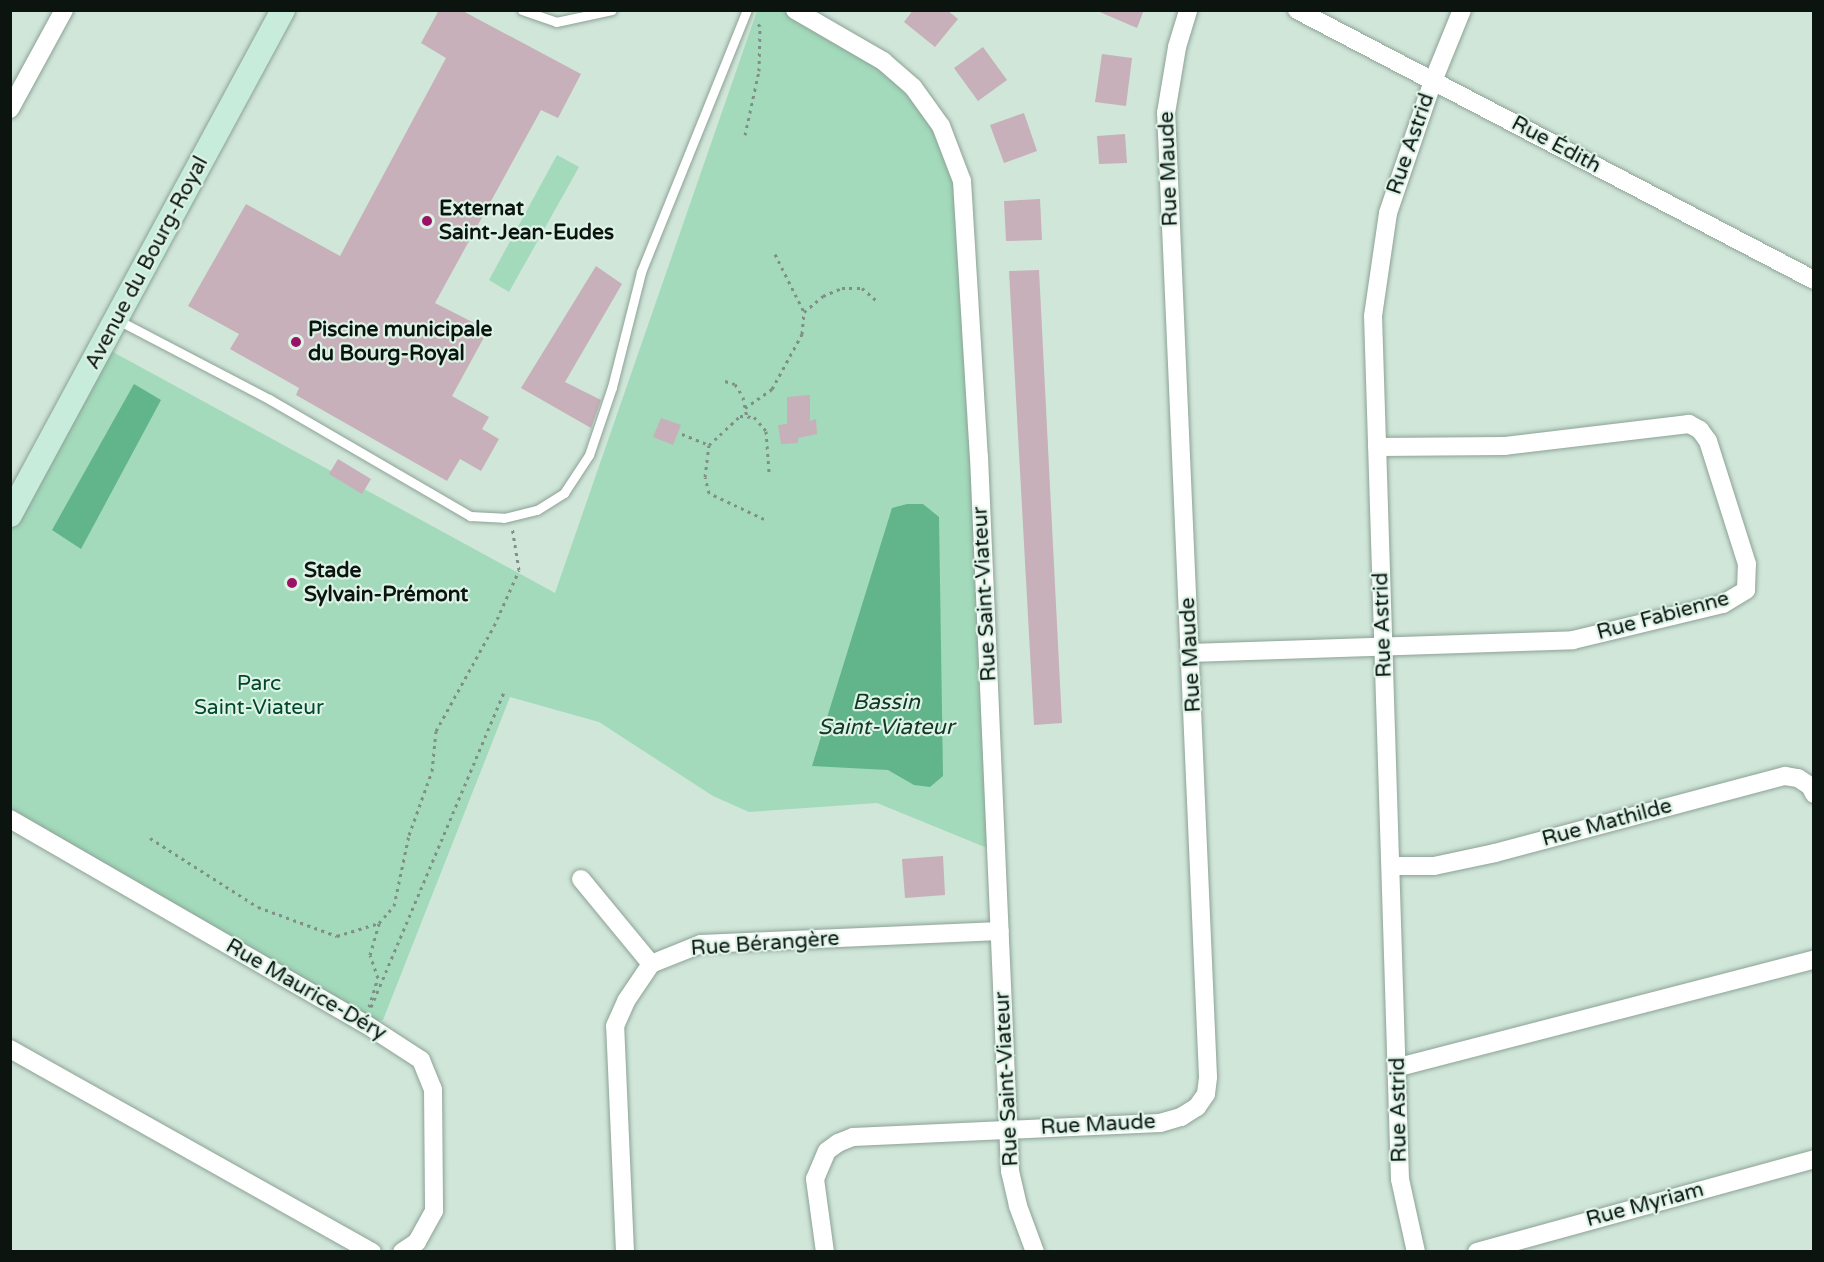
<!DOCTYPE html>
<html>
<head>
<meta charset="utf-8">
<style>
	body { margin:0 }
	#map { position:relative; width:1824px; height:1262px; overflow:hidden; background:#d0e6d9; font-family:"Varela Round",sans-serif }
	div>[style] { position:absolute }
	[style*='--x'] { left:calc(var(--x)*1px); top:calc(var(--y)*1px); width:calc(var(--w)*1px); rotate:calc(var(--a)*1deg) }
	.green>* { inset:0; background:#a2dabb }
	.water>* { inset:0; background:#62b48b }
	.building>* { inset:0; background:#c7b0ba }
	.path>* { height:3px; margin-top:-1.5px; transform-origin:0; background:repeating-linear-gradient(90deg,#809086 0 3px,transparent 0 7.5px) }
	.roads { filter:drop-shadow(0 0 2px #8da296) drop-shadow(0 0 2px #8da296) }
	.lane>* { height:9px; margin:-4.5px; padding:0 4.5px; transform-origin:4.5px; border-radius:4.5px; background:#fff }
	.street>* { height:18px; margin:-9px; padding:0 9px; transform-origin:9px; border-radius:9px; background:#fff }
	.secondary>* { height:24px; margin:-12px; padding:0 12px; transform-origin:12px; border-radius:12px; background:#c8ecdb }
	.dots>* { width:16px; height:16px; translate:-50% -50%; box-sizing:border-box; border:3px solid #ddf3e6; border-radius:50% }
	span { translate:-50% -50%; white-space:nowrap; text-align:center; line-height:1.15; -webkit-text-stroke:4.5px #ddf3e6; paint-order:stroke }
	.street-label { font-size:21px; color:#0c1410 }
	.poi-label { font-size:21px; color:#0c1410; font-weight:700 }
	.left { translate:0 -50%; text-align:left }
	.park-label { font-size:21px; color:#00472c }
	.water-label { font-size:22px; color:#123726; font-style:italic }
	.frame { position:absolute; inset:0; border:12px solid #0c1410; pointer-events:none }
</style>
</head>
<body>
<div id="map">
	<div class="green">
		<div style="clip-path:polygon(757px 11px,795px 11px,883px 61px,957px 161px,997px 852px,877px 803px,749px 812px,713px 796px,599px 722px,510px 697px,383px 1020px,364px 1023px,11px 819px,11px 515px,102px 346px,555px 593px)"></div>
		<div style="clip-path:polygon(557px 155px,579px 167px,509px 292px,489px 280px)"></div>
	</div>
	<div class="water">
		<div style="clip-path:polygon(134px 384px,161px 400px,81px 549px,52px 530px)"></div>
		<div style="clip-path:polygon(907px 504px,923px 504px,939px 517px,943px 776px,930px 787px,914px 785px,888px 770px,812px 766px,892px 508px)"></div>
	</div>
	<div class="building">
		<div style="clip-path:polygon(439px 10px,461px 10px,581px 74px,558px 118px,541px 110px,435px 303px,488px 330px,452px 396px,489px 417px,482px 429px,499px 439px,481px 471px,460px 459px,447px 481px,296px 395px,299px 388px,230px 349px,239px 334px,188px 306px,246px 204px,340px 256px,446px 58px,421px 43px)"></div>
		<div style="clip-path:polygon(913px 10px,947px 10px,958px 19px,935px 47px,904px 22px)"></div>
		<div style="clip-path:polygon(1095px 10px,1144px 10px,1137px 28px)"></div>
		<div style="clip-path:polygon(983px 47px,1007px 80px,978px 101px,954px 68px)"></div>
		<div style="clip-path:polygon(1102px 54px,1132px 58px,1126px 106px,1095px 102px)"></div>
		<div style="clip-path:polygon(1024px 113px,1037px 151px,1004px 163px,990px 125px)"></div>
		<div style="clip-path:polygon(1125px 134px,1127px 163px,1099px 164px,1097px 136px)"></div>
		<div style="clip-path:polygon(1040px 199px,1042px 240px,1006px 241px,1004px 201px)"></div>
		<div style="clip-path:polygon(596px 266px,622px 284px,565px 382px,601px 400px,591px 428px,521px 388px)"></div>
		<div style="clip-path:polygon(1039px 270px,1062px 723px,1034px 725px,1009px 271px)"></div>
		<div style="clip-path:polygon(810px 395px,810px 421px,816px 419px,817px 434px,798px 438px,798px 443px,781px 444px,778px 425px,787px 424px,787px 397px)"></div>
		<div style="clip-path:polygon(661px 418px,681px 425px,673px 445px,653px 437px)"></div>
		<div style="clip-path:polygon(338px 459px,371px 479px,362px 494px,329px 474px)"></div>
		<div style="clip-path:polygon(943px 856px,945px 895px,905px 898px,902px 859px)"></div>
	</div>
	<div class="path">
		<div style="--x:745;--y:135;--w:66;--a:-77.7"></div>
		<div style="--x:759;--y:71;--w:45;--a:-88.7"></div>
		<div style="--x:760;--y:26;--w:6;--a:-135"></div>
		<div style="--x:775;--y:254;--w:65;--a:63.4"></div>
		<div style="--x:725;--y:381;--w:10;--a:17"></div>
		<div style="--x:735;--y:384;--w:15;--a:58"></div>
		<div style="--x:743;--y:397;--w:20;--a:79"></div>
		<div style="--x:745;--y:408;--w:33;--a:-35"></div>
		<div style="--x:772;--y:389;--w:63;--a:-61.4"></div>
		<div style="--x:802;--y:334;--w:22;--a:-85"></div>
		<div style="--x:804;--y:312;--w:25;--a:-40"></div>
		<div style="--x:823;--y:296;--w:21;--a:-23"></div>
		<div style="--x:842;--y:288;--w:20;--a:0"></div>
		<div style="--x:862;--y:288;--w:20;--a:41"></div>
		<div style="--x:682;--y:434;--w:29;--a:22"></div>
		<div style="--x:764;--y:519;--w:61;--a:-154.7"></div>
		<div style="--x:709;--y:493;--w:16;--a:-104"></div>
		<div style="--x:705;--y:477;--w:32;--a:-83"></div>
		<div style="--x:709;--y:445;--w:42;--a:-43.1"></div>
		<div style="--x:740;--y:416;--w:14;--a:4"></div>
		<div style="--x:754;--y:417;--w:18;--a:49"></div>
		<div style="--x:766;--y:431;--w:41;--a:85.8"></div>
		<div style="--x:150;--y:838;--w:128;--a:32.6"></div>
		<div style="--x:258;--y:907;--w:84;--a:20.2"></div>
		<div style="--x:337;--y:936;--w:44;--a:-17.2"></div>
		<div style="--x:379;--y:923;--w:23;--a:-49"></div>
		<div style="--x:394;--y:906;--w:73;--a:-78.1"></div>
		<div style="--x:409;--y:835;--w:68;--a:-70.2"></div>
		<div style="--x:432;--y:771;--w:40;--a:-84.3"></div>
		<div style="--x:436;--y:731;--w:120;--a:-61.1"></div>
		<div style="--x:494;--y:626;--w:61;--a:-65.9"></div>
		<div style="--x:519;--y:570;--w:44;--a:-99.2"></div>
		<div style="--x:369;--y:1007;--w:30;--a:-73"></div>
		<div style="--x:378;--y:978;--w:24;--a:-109"></div>
		<div style="--x:370;--y:955;--w:33;--a:-74"></div>
		<div style="--x:371;--y:1007;--w:342;--a:-67.1"></div>
	</div>
	<div class="roads">
		<div class="lane">
			<div style="--x:522;--y:10;--w:36;--a:19"></div>
			<div style="--x:556;--y:22;--w:57;--a:-12.1"></div>
			<div style="--x:116;--y:319;--w:173;--a:27.6"></div>
			<div style="--x:269;--y:399;--w:233;--a:30.2"></div>
			<div style="--x:470;--y:516;--w:34;--a:3"></div>
			<div style="--x:504;--y:518;--w:34;--a:-14"></div>
			<div style="--x:537;--y:510;--w:32;--a:-32"></div>
			<div style="--x:564;--y:493;--w:45;--a:-56.7"></div>
			<div style="--x:589;--y:455;--w:72;--a:-71.3"></div>
			<div style="--x:612;--y:387;--w:119;--a:-75.8"></div>
			<div style="--x:641;--y:272;--w:283;--a:-68"></div>
		</div>
		<div class="street">
			<div style="--x:795;--y:10;--w:102;--a:30.1"></div>
			<div style="--x:883;--y:61;--w:40;--a:41"></div>
			<div style="--x:913;--y:87;--w:48;--a:54.3"></div>
			<div style="--x:941;--y:126;--w:59;--a:69.1"></div>
			<div style="--x:962;--y:181;--w:277;--a:86.5"></div>
			<div style="--x:979;--y:457;--w:715;--a:87.51"></div>
			<div style="--x:1010;--y:1171;--w:36;--a:77"></div>
			<div style="--x:1018;--y:1206;--w:49;--a:69.7"></div>
			<div style="--x:1297;--y:10;--w:583;--a:27.58"></div>
			<div style="--x:10;--y:109;--w:113;--a:-61.4"></div>
			<div style="--x:1191;--y:653;--w:382;--a:-1.9"></div>
			<div style="--x:1573;--y:640;--w:154;--a:-13.5"></div>
			<div style="--x:1723;--y:604;--w:27;--a:-31"></div>
			<div style="--x:1746;--y:590;--w:26;--a:-88"></div>
			<div style="--x:1747;--y:564;--w:129;--a:-107.6"></div>
			<div style="--x:1708;--y:441;--w:14;--a:-126"></div>
			<div style="--x:1700;--y:430;--w:13;--a:-151"></div>
			<div style="--x:1689;--y:424;--w:185;--a:173.2"></div>
			<div style="--x:1505;--y:446;--w:128;--a:179.6"></div>
			<div style="--x:10;--y:819;--w:409;--a:30"></div>
			<div style="--x:364;--y:1023;--w:68;--a:33"></div>
			<div style="--x:421;--y:1060;--w:31;--a:68"></div>
			<div style="--x:433;--y:1089;--w:122;--a:89.5"></div>
			<div style="--x:434;--y:1211;--w:35;--a:119"></div>
			<div style="--x:417;--y:1242;--w:18;--a:146"></div>
			<div style="--x:1392;--y:866;--w:42;--a:0"></div>
			<div style="--x:1434;--y:866;--w:62;--a:-12"></div>
			<div style="--x:1495;--y:853;--w:300;--a:-14.9"></div>
			<div style="--x:1785;--y:776;--w:13;--a:9"></div>
			<div style="--x:1798;--y:778;--w:14;--a:34"></div>
			<div style="--x:1810;--y:786;--w:9;--a:63"></div>
			<div style="--x:581;--y:879;--w:110;--a:50.5"></div>
			<div style="--x:10;--y:1049;--w:415;--a:29.3"></div>
			<div style="--x:1399;--y:1067;--w:429;--a:-14.5"></div>
			<div style="--x:625;--y:1252;--w:226;--a:-92.5"></div>
			<div style="--x:615;--y:1026;--w:27;--a:-66"></div>
			<div style="--x:626;--y:1001;--w:45;--a:-56"></div>
			<div style="--x:651;--y:964;--w:54;--a:-21.8"></div>
			<div style="--x:701;--y:944;--w:299;--a:-2.5"></div>
			<div style="--x:825;--y:1252;--w:74;--a:-97.8"></div>
			<div style="--x:815;--y:1179;--w:30;--a:-67"></div>
			<div style="--x:827;--y:1151;--w:14;--a:-36"></div>
			<div style="--x:838;--y:1143;--w:16;--a:-22"></div>
			<div style="--x:853;--y:1137;--w:307;--a:-2.6"></div>
			<div style="--x:1160;--y:1123;--w:22;--a:-16"></div>
			<div style="--x:1181;--y:1117;--w:19;--a:-32"></div>
			<div style="--x:1197;--y:1107;--w:16;--a:-55"></div>
			<div style="--x:1206;--y:1094;--w:17;--a:-83"></div>
			<div style="--x:1208;--y:1077;--w:965;--a:-92.49"></div>
			<div style="--x:1166;--y:113;--w:67;--a:-80.5"></div>
			<div style="--x:1177;--y:47;--w:39;--a:-73"></div>
			<div style="--x:1416;--y:1252;--w:75;--a:-102.4"></div>
			<div style="--x:1400;--y:1179;--w:863;--a:-91.79"></div>
			<div style="--x:1373;--y:316;--w:104;--a:-81.7"></div>
			<div style="--x:1388;--y:213;--w:139;--a:-71.2"></div>
			<div style="--x:1433;--y:81;--w:77;--a:-67.8"></div>
			<div style="--x:1477;--y:1252;--w:350;--a:-15.4"></div>
		</div>
		<div class="secondary">
			<div style="--x:10;--y:515;--w:574;--a:-61.6"></div>
		</div>
	</div>
	<div class="dots">
		<div style="left:427px;top:221px;background:#9a1265"></div>
		<div style="left:296px;top:342px;background:#9a1265"></div>
		<div style="left:292px;top:583px;background:#9a1265"></div>
	</div>
	<div class="street-label">
		<span style="left:1411px;top:144px;rotate:-71deg">Rue Astrid</span>
		<span style="left:1556px;top:145px;rotate:28deg">Rue Édith</span>
		<span style="left:1169px;top:169px;rotate:-92deg">Rue Maude</span>
		<span style="left:147px;top:263px;rotate:-62deg">Avenue du Bourg-Royal</span>
		<span style="left:985px;top:594px;rotate:-93deg">Rue Saint-Viateur</span>
		<span style="left:1663px;top:616px;rotate:-15deg">Rue Fabienne</span>
		<span style="left:1383px;top:625px;rotate:-92deg">Rue Astrid</span>
		<span style="left:1191px;top:655px;rotate:-93deg">Rue Maude</span>
		<span style="left:1607px;top:823px;rotate:-15deg">Rue Mathilde</span>
		<span style="left:765px;top:944px;rotate:-4deg">Rue Bérangère</span>
		<span style="left:306px;top:990px;rotate:30deg">Rue Maurice-Déry</span>
		<span style="left:1007px;top:1079px;rotate:-93deg">Rue Saint-Viateur</span>
		<span style="left:1399px;top:1110px;rotate:-91deg">Rue Astrid</span>
		<span style="left:1098px;top:1125px;rotate:-3deg">Rue Maude</span>
		<span style="left:1645px;top:1205px;rotate:-15deg">Rue Myriam</span>
	</div>
	<div class="poi-label">
		<span class="left" style="left:439px;top:221px">Externat<br>Saint-Jean-Eudes</span>
		<span class="left" style="left:308px;top:342px">Piscine municipale<br>du Bourg-Royal</span>
		<span class="left" style="left:304px;top:583px">Stade<br>Sylvain-Prémont</span>
	</div>
	<div class="park-label">
		<span style="left:259px;top:696px">Parc<br>Saint-Viateur</span>
	</div>
	<div class="water-label">
		<span style="left:886px;top:715px">Bassin<br>Saint-Viateur</span>
	</div>
	<div class="frame"></div>
</div>
</body>
</html>
